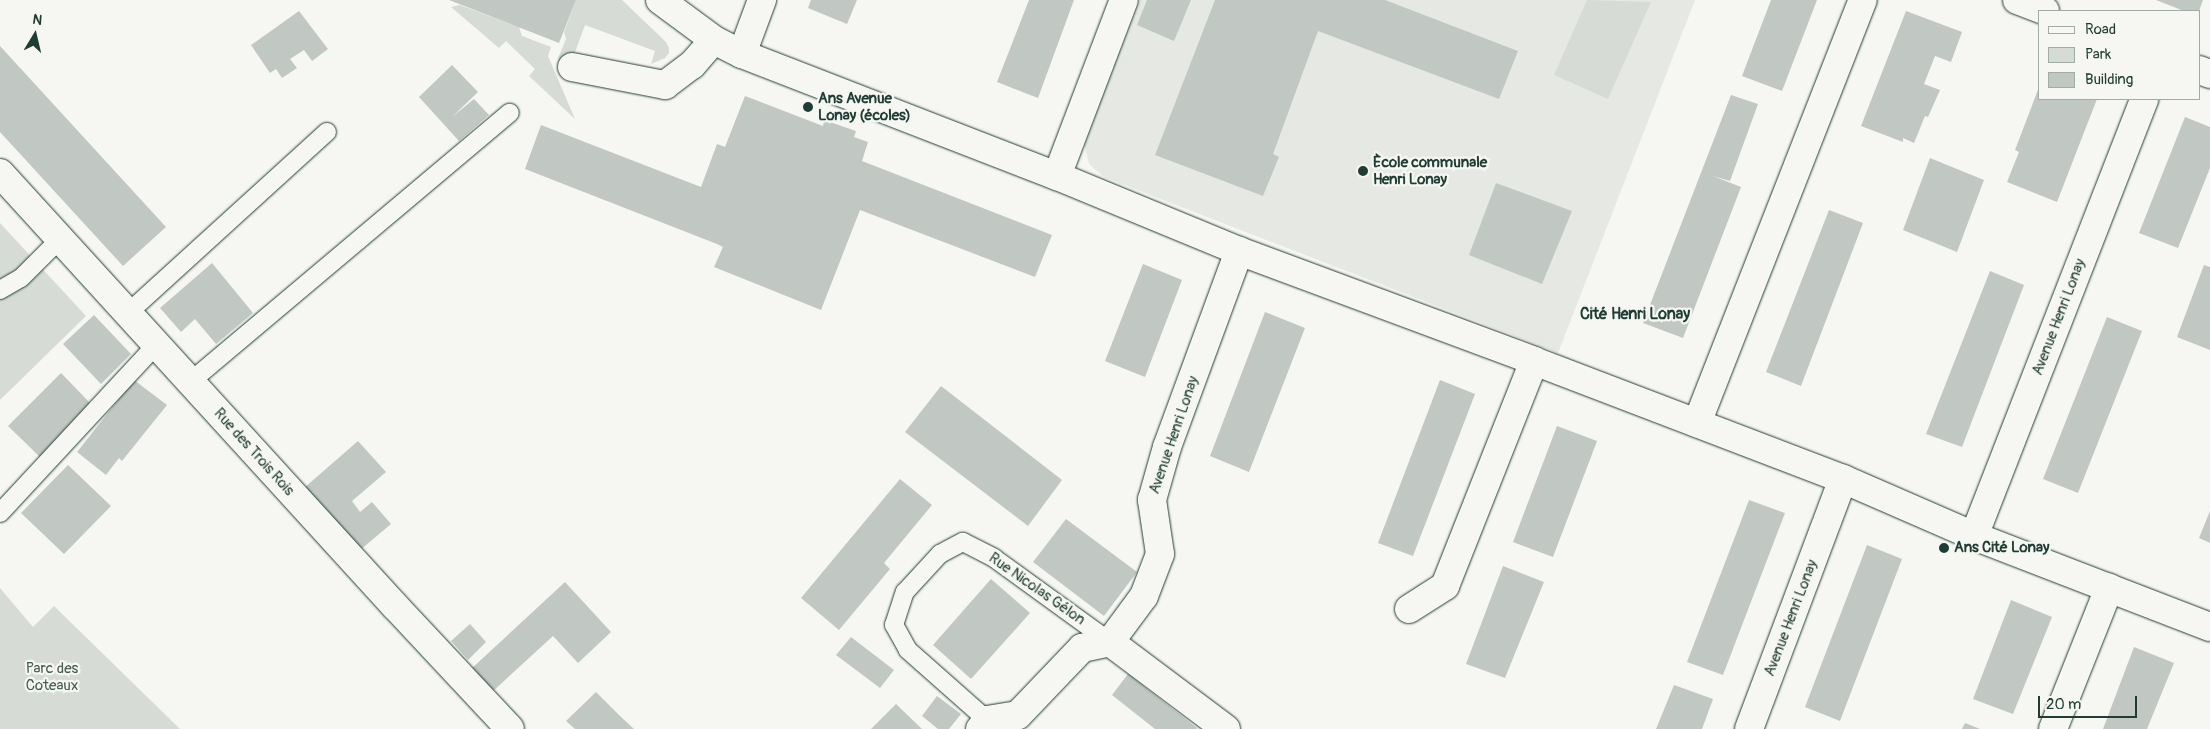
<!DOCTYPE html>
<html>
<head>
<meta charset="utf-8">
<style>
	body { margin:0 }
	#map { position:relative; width:2210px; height:729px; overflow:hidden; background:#f6f6f2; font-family:Pangolin,sans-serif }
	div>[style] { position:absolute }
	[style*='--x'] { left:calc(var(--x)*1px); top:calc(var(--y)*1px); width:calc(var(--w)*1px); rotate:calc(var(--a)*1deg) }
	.built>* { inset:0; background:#e6e8e4 }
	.green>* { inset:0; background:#d6dbd6 }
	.building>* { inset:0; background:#c1c8c3 }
	.roads { filter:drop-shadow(0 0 1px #1f3d34) drop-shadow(0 0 1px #1f3d34) }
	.service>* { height:18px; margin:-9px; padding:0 9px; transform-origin:9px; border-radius:9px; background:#f6f6f2 }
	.minor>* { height:28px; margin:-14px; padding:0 14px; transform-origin:14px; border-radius:14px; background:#f6f6f2 }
	.dots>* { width:14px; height:14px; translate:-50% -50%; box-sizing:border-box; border:2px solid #f6f6f2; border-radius:50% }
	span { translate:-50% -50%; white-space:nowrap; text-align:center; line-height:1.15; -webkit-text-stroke:4.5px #f6f6f2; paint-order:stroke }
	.poi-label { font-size:15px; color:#1f3d34; font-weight:700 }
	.left { translate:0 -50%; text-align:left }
	.street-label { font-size:15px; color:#1f3d34 }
	.park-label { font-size:15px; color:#445d54 }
	.neighbourhood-label { font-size:16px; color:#1f3d34; font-weight:700 }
	.legend { position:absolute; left:2038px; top:10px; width:162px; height:90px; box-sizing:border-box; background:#f6f6f2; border:1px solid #a0aca6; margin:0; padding:6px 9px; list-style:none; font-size:15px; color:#1f3d34 }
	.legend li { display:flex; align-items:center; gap:10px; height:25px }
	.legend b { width:25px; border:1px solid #a0aca6 }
	.north { position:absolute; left:10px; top:10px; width:50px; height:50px; -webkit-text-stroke:4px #f6f6f2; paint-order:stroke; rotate:9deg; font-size:14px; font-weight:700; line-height:20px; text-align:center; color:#1f3d34 }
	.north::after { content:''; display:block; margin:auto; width:18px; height:22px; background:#1f3d34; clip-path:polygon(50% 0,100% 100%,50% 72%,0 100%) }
	.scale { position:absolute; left:2038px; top:696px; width:99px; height:22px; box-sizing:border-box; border:2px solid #1f3d34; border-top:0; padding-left:6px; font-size:15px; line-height:18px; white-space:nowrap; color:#1f3d34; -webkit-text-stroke:4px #f6f6f2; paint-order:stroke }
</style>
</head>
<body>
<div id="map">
	<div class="built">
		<div style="clip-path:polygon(1140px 0,1695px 0,1558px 353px,1104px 177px,1089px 164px,1084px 142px)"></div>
	</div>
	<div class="green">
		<div style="clip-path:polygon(576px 0,622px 0,666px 42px,669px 48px,669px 53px,665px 58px,651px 64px,655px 51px,585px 25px,567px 74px,558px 58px,566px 39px,564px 32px)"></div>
		<div style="clip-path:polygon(1587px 0,1651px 2px,1608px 99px,1554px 75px)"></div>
		<div style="clip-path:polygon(460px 5px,519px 27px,522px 36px,551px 47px,548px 56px,575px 119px,529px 76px,535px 69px,506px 41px,499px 48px,451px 7px)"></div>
		<div style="clip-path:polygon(0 223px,86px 316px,0 400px)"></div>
		<div style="clip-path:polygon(0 588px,33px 627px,54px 606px,180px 729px,0 729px)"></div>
	</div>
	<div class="building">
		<div style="clip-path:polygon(449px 0,576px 0,559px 43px)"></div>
		<div style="clip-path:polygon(811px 0,857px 0,847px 24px,808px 8px)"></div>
		<div style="clip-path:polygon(1029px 0,1074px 0,1038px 98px,997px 82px)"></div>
		<div style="clip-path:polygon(1147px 0,1191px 0,1174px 41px,1137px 25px)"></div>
		<div style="clip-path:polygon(1215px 0,1385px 0,1518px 51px,1499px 99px,1318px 31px,1273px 154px,1279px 157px,1263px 196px,1155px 155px)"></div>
		<div style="clip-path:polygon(1771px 0,1817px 0,1782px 91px,1742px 76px)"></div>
		<div style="clip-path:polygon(2156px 0,2203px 0,2199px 11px,2184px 11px)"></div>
		<div style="clip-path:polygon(299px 11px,328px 49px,312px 61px,304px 50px,290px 59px,297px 68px,282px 78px,276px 69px,270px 73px,251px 45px)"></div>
		<div style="clip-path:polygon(1906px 11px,1962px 32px,1951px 62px,1935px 56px,1924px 84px,1940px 90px,1928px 117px,1925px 116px,1914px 143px,1903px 138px,1903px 142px,1861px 126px)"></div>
		<div style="clip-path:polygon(0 46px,166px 227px,123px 266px,0 132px)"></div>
		<div style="clip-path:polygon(452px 65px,478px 92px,452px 117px,474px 99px,489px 115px,459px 141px,419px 97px)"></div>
		<div style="clip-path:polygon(2039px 87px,2039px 99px,2097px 99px,2057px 202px,2007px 182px,2019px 152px,2015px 150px)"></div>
		<div style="clip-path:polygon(1731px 95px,1758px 104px,1730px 181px,1713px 176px,1741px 187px,1683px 338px,1643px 323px)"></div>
		<div style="clip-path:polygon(745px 96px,823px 126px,824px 120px,856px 131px,854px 137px,868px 142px,862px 161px,1052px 235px,1035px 277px,860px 210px,821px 310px,714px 267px,723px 247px,717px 244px,525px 169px,541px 125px,701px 187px,717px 144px,725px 147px)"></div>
		<div style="clip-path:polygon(2185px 117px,2210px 127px,2210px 168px,2178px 248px,2139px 233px)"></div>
		<div style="clip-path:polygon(1930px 158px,1984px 180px,1957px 252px,1903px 230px)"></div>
		<div style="clip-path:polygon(1496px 183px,1572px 211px,1542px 284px,1469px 255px)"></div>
		<div style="clip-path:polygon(1829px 210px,1863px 223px,1801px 386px,1766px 372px)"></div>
		<div style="clip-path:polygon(212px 263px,253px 313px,216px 344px,195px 319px,181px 332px,160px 308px)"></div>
		<div style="clip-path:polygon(1143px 264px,1182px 280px,1145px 377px,1105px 361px)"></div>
		<div style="clip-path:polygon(2204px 265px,2210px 267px,2210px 350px,2177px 337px)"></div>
		<div style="clip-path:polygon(1990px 271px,2024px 285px,1962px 447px,1926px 434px)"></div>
		<div style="clip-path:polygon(1265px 312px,1305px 328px,1249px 472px,1210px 456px)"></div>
		<div style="clip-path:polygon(94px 315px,131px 354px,101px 384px,63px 344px)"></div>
		<div style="clip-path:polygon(2107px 317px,2142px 331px,2078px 493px,2043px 479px)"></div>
		<div style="clip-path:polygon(61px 373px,93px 406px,41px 458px,8px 426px)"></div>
		<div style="clip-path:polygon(134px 380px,167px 405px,122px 461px,119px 458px,106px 475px,77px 452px)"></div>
		<div style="clip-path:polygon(1440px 380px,1475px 394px,1413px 556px,1378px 543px)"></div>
		<div style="clip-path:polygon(941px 386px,1062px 480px,1028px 526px,905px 432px)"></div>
		<div style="clip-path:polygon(1557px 426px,1597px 441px,1553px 557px,1513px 542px)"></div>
		<div style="clip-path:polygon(358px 441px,386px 472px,352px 501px,360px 512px,372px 502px,391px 524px,359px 551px,304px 488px)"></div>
		<div style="clip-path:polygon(68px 465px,111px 506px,64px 554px,21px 513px)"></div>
		<div style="clip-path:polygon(900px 479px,932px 505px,884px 563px,890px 569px,839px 630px,801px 598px)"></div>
		<div style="clip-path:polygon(1749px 500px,1785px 513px,1723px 675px,1687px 662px)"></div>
		<div style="clip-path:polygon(2210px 511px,2210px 543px,2199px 538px)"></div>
		<div style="clip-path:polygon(1066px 519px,1137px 572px,1104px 616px,1033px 562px)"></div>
		<div style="clip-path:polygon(1867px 545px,1902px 559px,1840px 721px,1805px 707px)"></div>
		<div style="clip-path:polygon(1503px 566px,1544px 582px,1505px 678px,1466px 664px)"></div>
		<div style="clip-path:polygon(991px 579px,1030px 613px,971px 679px,933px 645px)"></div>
		<div style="clip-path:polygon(565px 582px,611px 632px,578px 663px,553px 636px,492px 692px,471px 669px)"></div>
		<div style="clip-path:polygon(2011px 600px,2052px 617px,2013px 714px,1973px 699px)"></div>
		<div style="clip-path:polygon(470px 624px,486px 642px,468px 660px,451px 641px)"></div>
		<div style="clip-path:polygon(851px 637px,894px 670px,880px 688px,836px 655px)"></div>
		<div style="clip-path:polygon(2134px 647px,2174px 663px,2147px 729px,2103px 729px)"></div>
		<div style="clip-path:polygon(1128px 674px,1197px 728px,1196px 729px,1155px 729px,1112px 695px)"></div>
		<div style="clip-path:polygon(1674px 685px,1713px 699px,1702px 729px,1656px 729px)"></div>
		<div style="clip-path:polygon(596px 692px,619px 715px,634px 729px,575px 729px,566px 721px)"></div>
		<div style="clip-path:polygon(937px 696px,961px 714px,949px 729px,938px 729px,922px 716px)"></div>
		<div style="clip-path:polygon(896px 704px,922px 729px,871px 729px)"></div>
		<div style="clip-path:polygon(1965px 723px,1980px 729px,1962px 729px)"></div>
	</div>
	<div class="roads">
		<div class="service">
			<div style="--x:0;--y:290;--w:24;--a:-30"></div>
			<div style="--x:21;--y:278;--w:55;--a:-45"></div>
			<div style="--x:128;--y:313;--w:269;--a:-42.3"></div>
			<div style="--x:190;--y:382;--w:418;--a:-40.1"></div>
			<div style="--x:0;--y:513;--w:229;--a:-47.1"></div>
			<div style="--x:987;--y:720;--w:106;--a:-138.5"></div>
			<div style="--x:908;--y:650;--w:29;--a:-119"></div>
			<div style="--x:894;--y:625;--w:35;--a:-72"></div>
			<div style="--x:905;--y:592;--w:52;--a:-47.4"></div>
			<div style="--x:940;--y:554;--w:26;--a:-28"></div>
			<div style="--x:963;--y:542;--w:35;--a:27"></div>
			<div style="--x:994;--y:558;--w:143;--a:35.9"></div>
		</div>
		<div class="minor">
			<div style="--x:660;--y:0;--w:67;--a:36.5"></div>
			<div style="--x:714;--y:40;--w:31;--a:27"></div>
			<div style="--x:742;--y:54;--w:338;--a:21.2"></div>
			<div style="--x:1057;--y:176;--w:197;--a:22.4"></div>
			<div style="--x:1239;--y:251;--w:315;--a:20.4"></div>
			<div style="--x:1534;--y:361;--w:331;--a:20.9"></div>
			<div style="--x:1843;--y:479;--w:143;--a:23.5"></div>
			<div style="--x:1974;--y:536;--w:253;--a:21.1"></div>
			<div style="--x:2017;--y:0;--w:30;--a:21"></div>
			<div style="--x:742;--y:54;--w:58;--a:-69.7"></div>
			<div style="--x:572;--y:67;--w:95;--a:11"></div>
			<div style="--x:665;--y:85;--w:34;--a:-37"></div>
			<div style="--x:692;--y:65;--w:33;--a:-49"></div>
			<div style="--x:2199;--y:70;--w:12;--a:20"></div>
			<div style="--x:0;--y:173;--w:586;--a:47.63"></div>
			<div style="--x:395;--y:606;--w:168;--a:46.9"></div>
			<div style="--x:1057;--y:176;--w:188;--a:-69.2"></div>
			<div style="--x:1697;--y:423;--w:454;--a:-68.6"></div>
			<div style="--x:1974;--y:536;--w:469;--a:-68.7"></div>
			<div style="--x:1409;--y:609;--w:43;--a:-32.6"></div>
			<div style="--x:1445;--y:586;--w:242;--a:-68.4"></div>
			<div style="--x:1110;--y:642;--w:57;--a:-53.5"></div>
			<div style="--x:1144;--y:596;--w:45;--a:-69.1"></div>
			<div style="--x:1160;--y:554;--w:55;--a:-98.4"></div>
			<div style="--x:1152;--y:500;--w:55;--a:-74.2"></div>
			<div style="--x:1167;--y:447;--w:209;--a:-69.8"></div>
			<div style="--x:1110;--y:642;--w:145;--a:36.9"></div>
			<div style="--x:980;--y:729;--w:11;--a:-52"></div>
			<div style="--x:987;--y:720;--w:31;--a:-9"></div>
			<div style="--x:1018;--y:715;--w:93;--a:-46.3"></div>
			<div style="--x:1082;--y:648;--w:29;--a:-12"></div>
			<div style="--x:1749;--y:729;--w:267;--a:-69.4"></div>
			<div style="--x:2053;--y:729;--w:152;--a:-68.3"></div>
		</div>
	</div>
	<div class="dots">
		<div style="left:808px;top:107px;background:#1f3d34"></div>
		<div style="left:1363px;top:171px;background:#1f3d34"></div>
		<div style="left:1944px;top:548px;background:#1f3d34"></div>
	</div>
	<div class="poi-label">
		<span class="left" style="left:818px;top:107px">Ans Avenue<br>Lonay (écoles)</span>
		<span class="left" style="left:1373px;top:171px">Ècole communale<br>Henri Lonay</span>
		<span class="left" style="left:1954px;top:548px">Ans Cité Lonay</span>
	</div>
	<div class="street-label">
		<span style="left:2059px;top:317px;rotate:-69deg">Avenue Henri Lonay</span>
		<span style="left:1174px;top:435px;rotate:-71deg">Avenue Henri Lonay</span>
		<span style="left:254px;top:452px;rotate:48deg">Rue des Trois Rois</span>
		<span style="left:1037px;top:589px;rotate:35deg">Rue Nicolas Gélon</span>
		<span style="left:1791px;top:618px;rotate:-69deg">Avenue Henri Lonay</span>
	</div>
	<div class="park-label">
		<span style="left:52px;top:677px">Parc des<br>Coteaux</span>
	</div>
	<div class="neighbourhood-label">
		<span style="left:1635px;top:314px">Cité Henri Lonay</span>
	</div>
	<ul class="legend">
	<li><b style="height:6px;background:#f6f6f2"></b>Road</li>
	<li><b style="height:14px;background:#d6dbd6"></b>Park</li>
	<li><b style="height:14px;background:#c1c8c3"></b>Building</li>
	</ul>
	<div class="north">N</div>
	<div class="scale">20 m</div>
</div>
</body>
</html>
